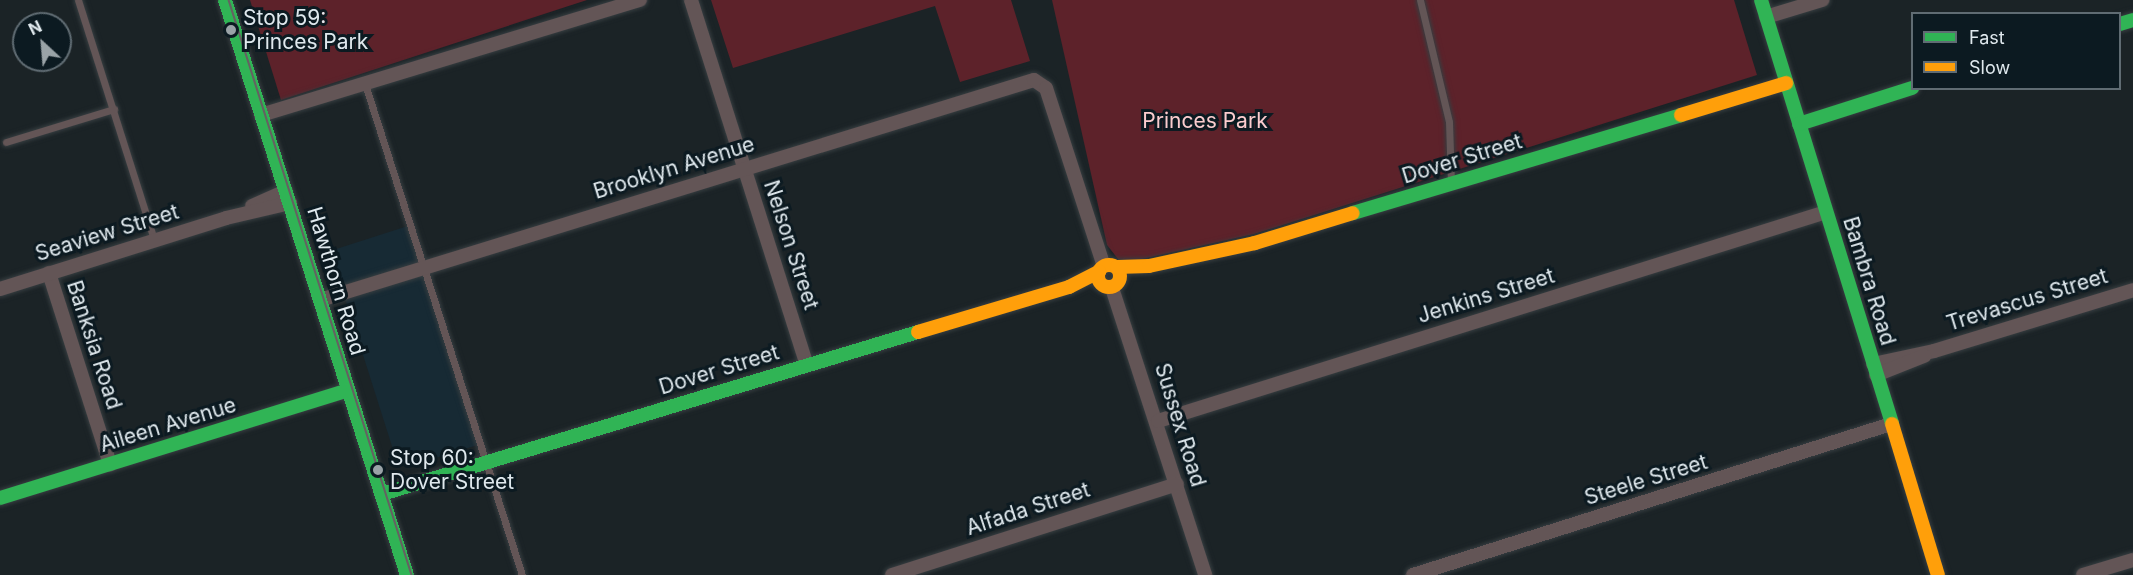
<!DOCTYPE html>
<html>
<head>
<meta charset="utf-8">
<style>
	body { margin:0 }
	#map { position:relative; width:2133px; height:575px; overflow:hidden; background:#1b2326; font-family:Inter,sans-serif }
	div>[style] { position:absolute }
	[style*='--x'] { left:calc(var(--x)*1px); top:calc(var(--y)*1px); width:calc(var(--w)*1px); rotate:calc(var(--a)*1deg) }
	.built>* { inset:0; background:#172a34 }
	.green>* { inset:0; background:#5d222a }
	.roads { filter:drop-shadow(0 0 2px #373e41) drop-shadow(0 0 2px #373e41) }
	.lane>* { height:7px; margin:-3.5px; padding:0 3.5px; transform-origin:3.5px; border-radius:3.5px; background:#635556 }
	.street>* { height:14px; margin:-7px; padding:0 7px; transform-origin:7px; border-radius:7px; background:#635556 }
	.fast>* { height:14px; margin:-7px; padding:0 7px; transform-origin:7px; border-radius:7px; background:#30b455 }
	.slow>* { height:14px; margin:-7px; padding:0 7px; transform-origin:7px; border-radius:7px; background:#ff9f0a }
	.slow>.ring { margin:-7px; padding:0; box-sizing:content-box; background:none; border:14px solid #ff9f0a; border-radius:50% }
	.tram>* { height:1.5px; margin:-0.75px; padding:0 0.75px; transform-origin:0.75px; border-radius:0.75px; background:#666062 }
	.dots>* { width:16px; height:16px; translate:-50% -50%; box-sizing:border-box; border:3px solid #0c1a21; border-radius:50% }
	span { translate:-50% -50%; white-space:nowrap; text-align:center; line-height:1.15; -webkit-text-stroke:6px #0c1a21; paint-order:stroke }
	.poi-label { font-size:21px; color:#dfe8ed }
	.left { translate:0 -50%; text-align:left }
	.park-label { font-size:21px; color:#fbccce }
	.street-label { font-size:21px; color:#dfe8ed }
	.legend { position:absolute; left:1911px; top:12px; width:210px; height:78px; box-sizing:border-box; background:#0c1a21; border:2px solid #606c73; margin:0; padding:8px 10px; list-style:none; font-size:18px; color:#dfe8ed }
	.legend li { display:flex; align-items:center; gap:12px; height:30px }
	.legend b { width:30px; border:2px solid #606c73 }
	.north { position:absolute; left:12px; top:12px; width:60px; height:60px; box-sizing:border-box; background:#0c1a21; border:2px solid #606c73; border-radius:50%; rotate:334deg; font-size:16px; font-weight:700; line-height:24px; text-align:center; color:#dfe8ed }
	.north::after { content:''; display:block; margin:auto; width:21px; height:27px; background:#9aa3a7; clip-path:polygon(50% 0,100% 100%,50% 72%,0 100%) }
</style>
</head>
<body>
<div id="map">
	<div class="built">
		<div style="clip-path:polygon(414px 224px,484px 443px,406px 467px,397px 462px,330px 251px)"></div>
	</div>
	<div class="green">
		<div style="clip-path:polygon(250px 0,587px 0,281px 100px)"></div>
		<div style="clip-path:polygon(711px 0,1011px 0,1030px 61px,960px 82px,935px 6px,733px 68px)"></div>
		<div style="clip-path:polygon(1052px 0,1734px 0,1757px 75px,1254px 234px,1133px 261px,1118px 259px,1107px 245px)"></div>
	</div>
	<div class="roads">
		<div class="lane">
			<div style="--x:78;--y:0;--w:252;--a:72.4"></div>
			<div style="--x:1420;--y:0;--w:125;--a:76.6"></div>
			<div style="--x:1449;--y:122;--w:60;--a:88.1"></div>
			<div style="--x:365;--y:84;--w:515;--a:72.27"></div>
			<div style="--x:6;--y:142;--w:113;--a:-17"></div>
		</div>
		<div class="street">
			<div style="--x:691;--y:0;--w:383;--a:72.4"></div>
			<div style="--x:1766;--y:17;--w:59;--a:-16.9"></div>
			<div style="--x:261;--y:115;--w:396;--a:-16.9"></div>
			<div style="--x:252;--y:206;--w:37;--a:-24"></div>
			<div style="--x:49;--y:273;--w:201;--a:72.3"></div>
			<div style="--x:1112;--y:288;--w:302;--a:72"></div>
			<div style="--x:0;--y:289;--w:237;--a:-17.4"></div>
			<div style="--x:226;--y:218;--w:66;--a:-13.2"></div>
			<div style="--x:320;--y:300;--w:747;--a:-17.13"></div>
			<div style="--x:1034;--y:80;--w:14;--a:34"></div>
			<div style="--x:1046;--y:88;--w:187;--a:72"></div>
			<div style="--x:1873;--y:364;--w:62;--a:-12"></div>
			<div style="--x:1934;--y:351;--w:208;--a:-17"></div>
			<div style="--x:1876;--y:375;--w:52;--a:-21.6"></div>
			<div style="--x:1158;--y:421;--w:700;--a:-17.37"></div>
			<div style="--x:892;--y:575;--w:299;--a:-17.7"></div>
			<div style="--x:1413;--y:575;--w:501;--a:-17.53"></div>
			<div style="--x:2083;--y:575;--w:52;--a:-16.7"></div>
		</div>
		<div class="fast">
			<div style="--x:225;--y:0;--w:603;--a:72.44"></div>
			<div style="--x:1761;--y:0;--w:444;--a:72.8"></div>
			<div style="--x:2120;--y:24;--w:14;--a:-17"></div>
			<div style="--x:1799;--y:124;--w:119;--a:-17.7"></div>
			<div style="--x:1353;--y:213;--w:342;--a:-16.6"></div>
			<div style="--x:382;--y:494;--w:560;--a:-16.82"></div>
			<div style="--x:0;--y:498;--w:364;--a:-17.2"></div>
		</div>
		<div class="slow">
			<div style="--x:1681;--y:115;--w:110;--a:-16.9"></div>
			<div class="ring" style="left:1098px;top:265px;width:8px;height:8px"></div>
			<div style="--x:1117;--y:267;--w:32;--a:-2"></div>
			<div style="--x:1149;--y:266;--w:108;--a:-12.2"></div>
			<div style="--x:1255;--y:243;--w:102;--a:-17"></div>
			<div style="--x:918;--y:332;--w:158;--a:-16.6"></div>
			<div style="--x:1069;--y:287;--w:34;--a:-27"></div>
			<div style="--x:1892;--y:424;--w:158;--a:73.1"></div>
		</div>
	</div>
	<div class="tram">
		<div style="--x:229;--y:0;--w:603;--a:72.35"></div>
	</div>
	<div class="dots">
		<div style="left:231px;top:30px;background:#9aa3a7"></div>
		<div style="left:378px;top:470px;background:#9aa3a7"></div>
	</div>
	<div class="poi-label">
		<span class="left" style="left:243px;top:30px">Stop 59:<br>Princes Park</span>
		<span class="left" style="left:390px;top:470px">Stop 60:<br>Dover Street</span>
	</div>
	<div class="park-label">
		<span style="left:1205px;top:121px">Princes Park</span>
	</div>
	<div class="street-label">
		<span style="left:1462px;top:159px;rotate:-17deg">Dover Street</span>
		<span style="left:674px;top:168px;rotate:-17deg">Brooklyn Avenue</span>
		<span style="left:107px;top:233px;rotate:-17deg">Seaview Street</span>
		<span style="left:791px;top:245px;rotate:72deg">Nelson Street</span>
		<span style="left:336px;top:281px;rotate:73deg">Hawthorn Road</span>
		<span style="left:1869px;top:281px;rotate:73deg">Bambra Road</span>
		<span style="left:1486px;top:296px;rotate:-17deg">Jenkins Street</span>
		<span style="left:2027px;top:300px;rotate:-17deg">Trevascus Street</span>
		<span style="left:94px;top:345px;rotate:72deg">Banksia Road</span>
		<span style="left:719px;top:370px;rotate:-17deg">Dover Street</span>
		<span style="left:168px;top:425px;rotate:-17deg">Aileen Avenue</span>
		<span style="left:1180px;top:425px;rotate:73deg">Sussex Road</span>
		<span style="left:1646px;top:480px;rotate:-17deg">Steele Street</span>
		<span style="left:1028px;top:509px;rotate:-18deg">Alfada Street</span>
	</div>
	<ul class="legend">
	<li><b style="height:8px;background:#30b455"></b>Fast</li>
	<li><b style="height:8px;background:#ff9f0a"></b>Slow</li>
	</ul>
	<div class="north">N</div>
</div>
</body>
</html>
